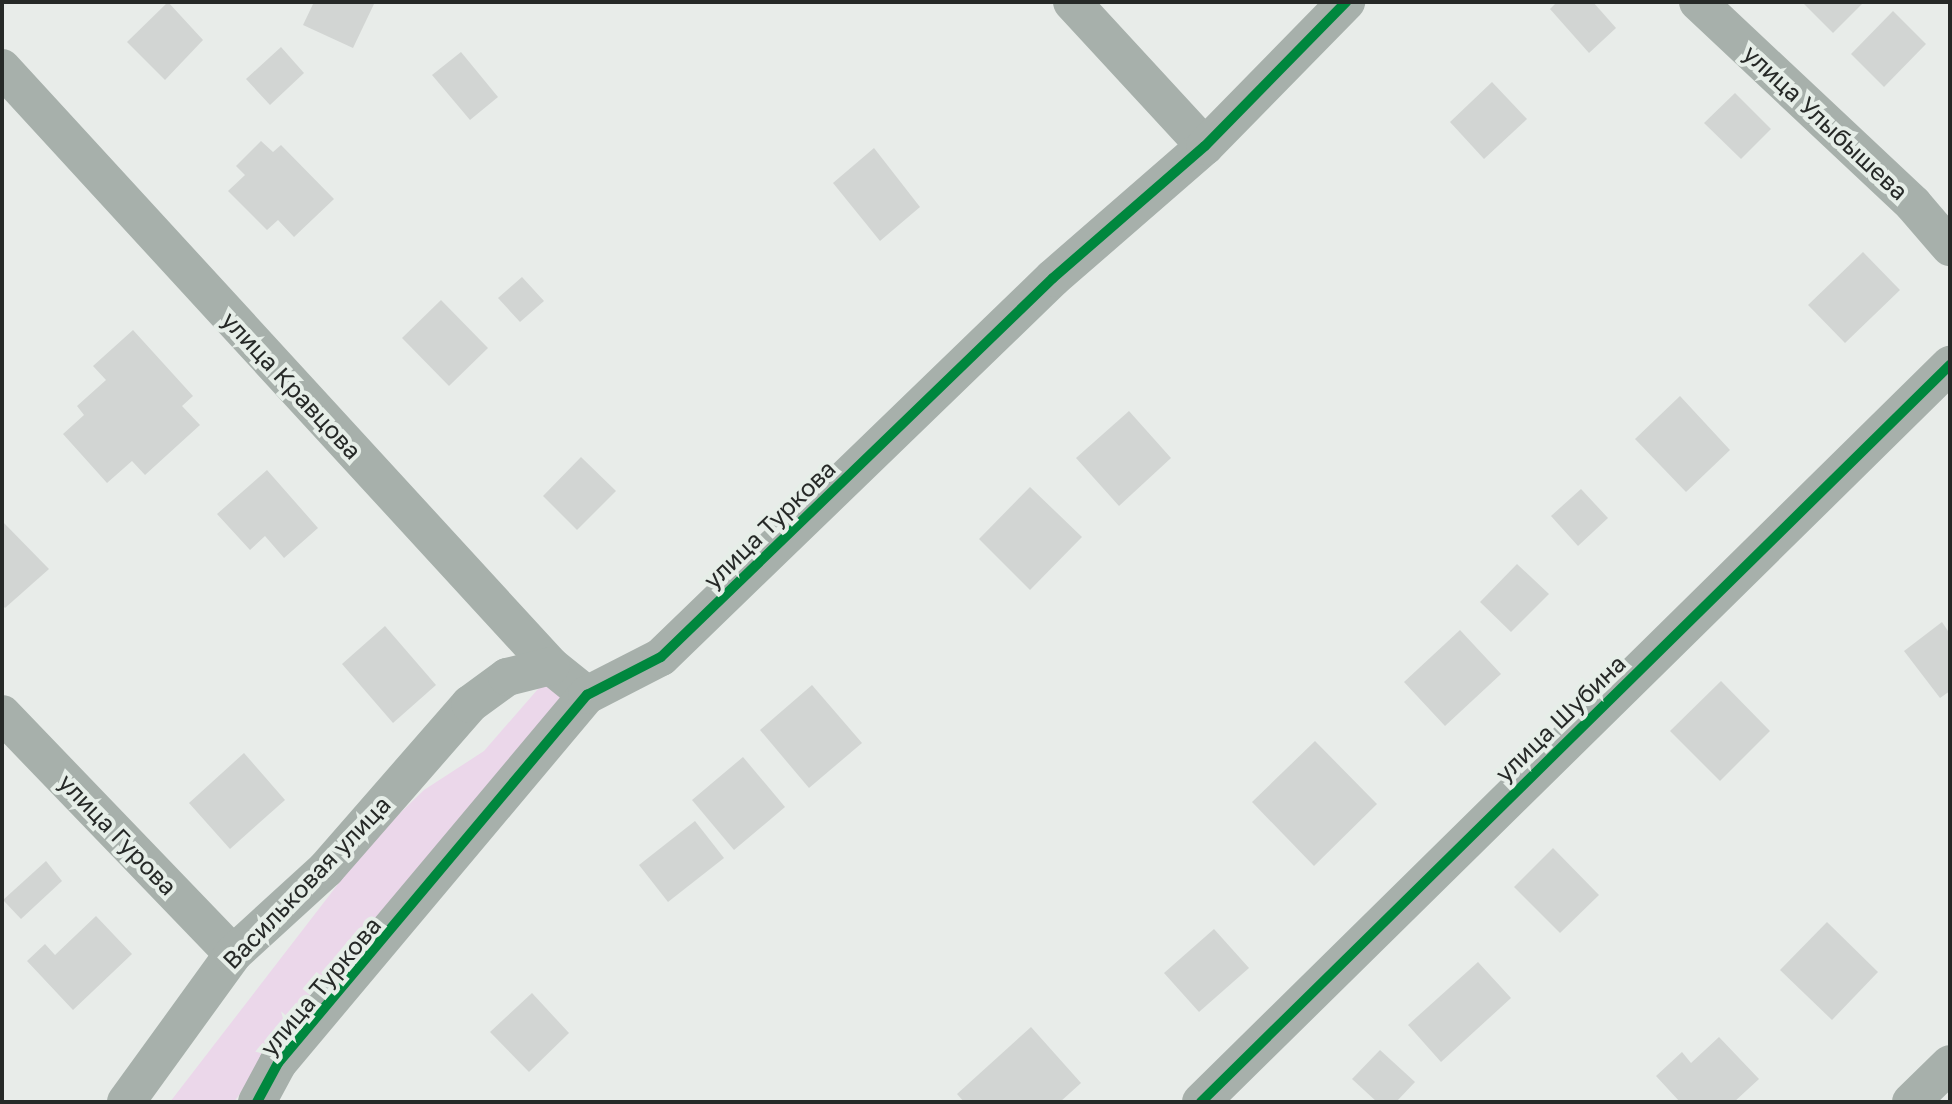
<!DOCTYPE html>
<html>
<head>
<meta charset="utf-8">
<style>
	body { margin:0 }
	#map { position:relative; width:1952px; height:1104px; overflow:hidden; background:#e8ece9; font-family:"Golos Text",sans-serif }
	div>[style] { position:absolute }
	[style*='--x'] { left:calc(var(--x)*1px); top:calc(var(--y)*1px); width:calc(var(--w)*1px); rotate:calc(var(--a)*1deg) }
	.green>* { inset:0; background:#ebd7ea }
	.building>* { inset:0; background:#d2d5d3 }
	.minor>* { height:38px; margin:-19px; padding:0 19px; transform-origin:19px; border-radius:19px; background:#a7b0ab }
	.cycleway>* { height:10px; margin:-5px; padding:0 5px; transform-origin:5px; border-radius:5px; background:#00873e }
	span { translate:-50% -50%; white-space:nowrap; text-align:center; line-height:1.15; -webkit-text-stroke:8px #e6eee8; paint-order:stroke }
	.street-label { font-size:24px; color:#262927 }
	.frame { position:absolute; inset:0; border:4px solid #262927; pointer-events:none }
</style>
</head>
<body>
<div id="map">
	<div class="green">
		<div style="clip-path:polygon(551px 674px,562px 699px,319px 984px,234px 1102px,170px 1102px,372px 840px,424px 790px,484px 751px)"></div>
	</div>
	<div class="building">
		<div style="clip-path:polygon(168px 2px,203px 40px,165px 80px,127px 42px)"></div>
		<div style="clip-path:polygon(314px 2px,374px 4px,353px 48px,303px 25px)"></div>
		<div style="clip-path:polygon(1557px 2px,1593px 2px,1616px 28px,1589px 53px,1550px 9px)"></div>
		<div style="clip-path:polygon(1802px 2px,1864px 2px,1833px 33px)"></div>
		<div style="clip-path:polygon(1893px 11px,1926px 44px,1884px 87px,1851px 54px)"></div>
		<div style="clip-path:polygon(281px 47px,304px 73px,270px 105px,246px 79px)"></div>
		<div style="clip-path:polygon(461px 52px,498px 97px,470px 120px,432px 75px)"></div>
		<div style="clip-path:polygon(1492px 82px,1527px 119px,1484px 159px,1450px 122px)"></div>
		<div style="clip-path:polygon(1735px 93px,1771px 129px,1741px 159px,1704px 123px)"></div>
		<div style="clip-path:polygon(261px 141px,273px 152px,281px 145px,334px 199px,294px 237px,278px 220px,267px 230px,228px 191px,245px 175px,236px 166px)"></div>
		<div style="clip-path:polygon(874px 148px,920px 207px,880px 241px,833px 183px)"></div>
		<div style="clip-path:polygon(1863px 252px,1900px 290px,1845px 343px,1808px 305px)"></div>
		<div style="clip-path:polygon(522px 277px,544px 301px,520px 322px,498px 298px)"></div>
		<div style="clip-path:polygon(441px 300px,488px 348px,449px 386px,402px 338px)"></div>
		<div style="clip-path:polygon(133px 330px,193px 396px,182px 406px,200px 425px,145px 475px,132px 461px,107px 483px,63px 434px,84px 415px,77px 406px,106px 380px,93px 366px)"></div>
		<div style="clip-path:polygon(1680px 396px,1730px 450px,1686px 492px,1635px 439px)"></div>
		<div style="clip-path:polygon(1129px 411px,1171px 458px,1119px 506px,1076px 458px)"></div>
		<div style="clip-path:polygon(581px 457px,616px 491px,577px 530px,543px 496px)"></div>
		<div style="clip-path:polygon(267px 470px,318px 528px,284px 558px,265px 536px,250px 550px,217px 514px)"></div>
		<div style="clip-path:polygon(1030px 487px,1082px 537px,1030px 590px,979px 539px)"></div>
		<div style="clip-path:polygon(1581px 489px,1608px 518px,1578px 546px,1551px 516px)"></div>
		<div style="clip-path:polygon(2px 521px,49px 569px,5px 608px,2px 605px)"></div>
		<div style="clip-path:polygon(1517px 564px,1549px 594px,1511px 632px,1480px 602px)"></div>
		<div style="clip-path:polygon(1942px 622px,1950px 634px,1950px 691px,1940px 698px,1904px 651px)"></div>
		<div style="clip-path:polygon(385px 626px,436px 685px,393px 723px,342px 664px)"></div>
		<div style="clip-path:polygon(1460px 630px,1501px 674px,1445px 726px,1404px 682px)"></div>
		<div style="clip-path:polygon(1721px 681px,1770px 731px,1720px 781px,1670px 731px)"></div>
		<div style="clip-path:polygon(812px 685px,862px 743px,809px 788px,760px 730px)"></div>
		<div style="clip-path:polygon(1315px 741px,1377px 804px,1314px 866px,1252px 802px)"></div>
		<div style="clip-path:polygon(244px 753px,285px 800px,230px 849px,189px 803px)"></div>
		<div style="clip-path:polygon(743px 757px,785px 807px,734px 850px,692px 800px)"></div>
		<div style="clip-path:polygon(695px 821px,724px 858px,668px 902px,639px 865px)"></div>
		<div style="clip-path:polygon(1553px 848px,1599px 895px,1560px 933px,1514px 887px)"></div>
		<div style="clip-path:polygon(46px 861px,62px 881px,21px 919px,3px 900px)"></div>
		<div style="clip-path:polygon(96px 916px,132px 954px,73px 1010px,27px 961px,45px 944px,55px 955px)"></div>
		<div style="clip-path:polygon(1827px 922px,1878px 972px,1832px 1020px,1780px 970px)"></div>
		<div style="clip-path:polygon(1214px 929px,1249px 968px,1199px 1012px,1164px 973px)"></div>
		<div style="clip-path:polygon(1478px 962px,1511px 998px,1441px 1062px,1408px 1025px)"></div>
		<div style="clip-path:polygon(532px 993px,569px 1033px,529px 1072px,490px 1032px)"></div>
		<div style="clip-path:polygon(1031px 1027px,1081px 1083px,1060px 1102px,964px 1102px,957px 1094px)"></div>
		<div style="clip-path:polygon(1719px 1037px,1759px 1079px,1734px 1102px,1680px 1102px,1656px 1076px,1682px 1052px,1691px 1063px)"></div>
		<div style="clip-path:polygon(1380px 1050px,1415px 1082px,1396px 1102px,1377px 1102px,1352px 1079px)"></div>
	</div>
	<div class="minor">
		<div style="--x:1072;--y:2;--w:196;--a:47.3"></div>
		<div style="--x:1698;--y:2;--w:295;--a:43.2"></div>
		<div style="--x:1913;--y:204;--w:57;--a:49.3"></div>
		<div style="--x:2;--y:68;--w:812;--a:47.45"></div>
		<div style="--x:551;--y:666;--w:46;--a:38.9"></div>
		<div style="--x:2;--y:714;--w:333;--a:46.1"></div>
		<div style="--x:126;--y:1102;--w:183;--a:-54.1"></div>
		<div style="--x:233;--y:954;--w:126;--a:-42.4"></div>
		<div style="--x:326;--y:869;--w:219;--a:-48.9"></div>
		<div style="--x:470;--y:704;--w:46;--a:-36.1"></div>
		<div style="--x:507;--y:677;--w:45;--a:-14"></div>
		<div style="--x:257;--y:1102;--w:44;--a:-61.7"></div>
		<div style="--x:278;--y:1063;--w:481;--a:-50"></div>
		<div style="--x:587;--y:695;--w:83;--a:-27.2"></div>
		<div style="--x:661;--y:657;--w:545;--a:-44.03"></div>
		<div style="--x:1053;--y:278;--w:201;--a:-41"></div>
		<div style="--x:1205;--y:146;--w:202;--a:-45.6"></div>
		<div style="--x:1201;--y:1102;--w:1051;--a:-44.54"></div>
		<div style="--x:1911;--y:1102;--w:54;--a:-44.3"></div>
	</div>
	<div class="cycleway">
		<div style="--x:257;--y:1102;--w:44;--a:-61.7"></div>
		<div style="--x:278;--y:1063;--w:481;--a:-50"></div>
		<div style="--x:587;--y:695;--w:83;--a:-27.2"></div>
		<div style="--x:661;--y:657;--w:545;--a:-44.03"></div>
		<div style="--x:1053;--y:278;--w:201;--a:-41"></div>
		<div style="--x:1205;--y:146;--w:202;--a:-45.6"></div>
		<div style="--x:1201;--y:1102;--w:1051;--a:-44.54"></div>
	</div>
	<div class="street-label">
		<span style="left:1826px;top:122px;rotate:43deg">улица Улыбышева</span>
		<span style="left:292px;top:385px;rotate:47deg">улица Кравцова</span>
		<span style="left:769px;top:524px;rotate:-44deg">улица Туркова</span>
		<span style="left:1560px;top:718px;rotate:-44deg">улица Шубина</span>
		<span style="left:118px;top:834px;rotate:46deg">улица Гурова</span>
		<span style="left:306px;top:882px;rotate:-46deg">Васильковая улица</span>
		<span style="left:320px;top:986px;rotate:-50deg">улица Туркова</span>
	</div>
	<div class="frame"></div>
</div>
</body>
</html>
